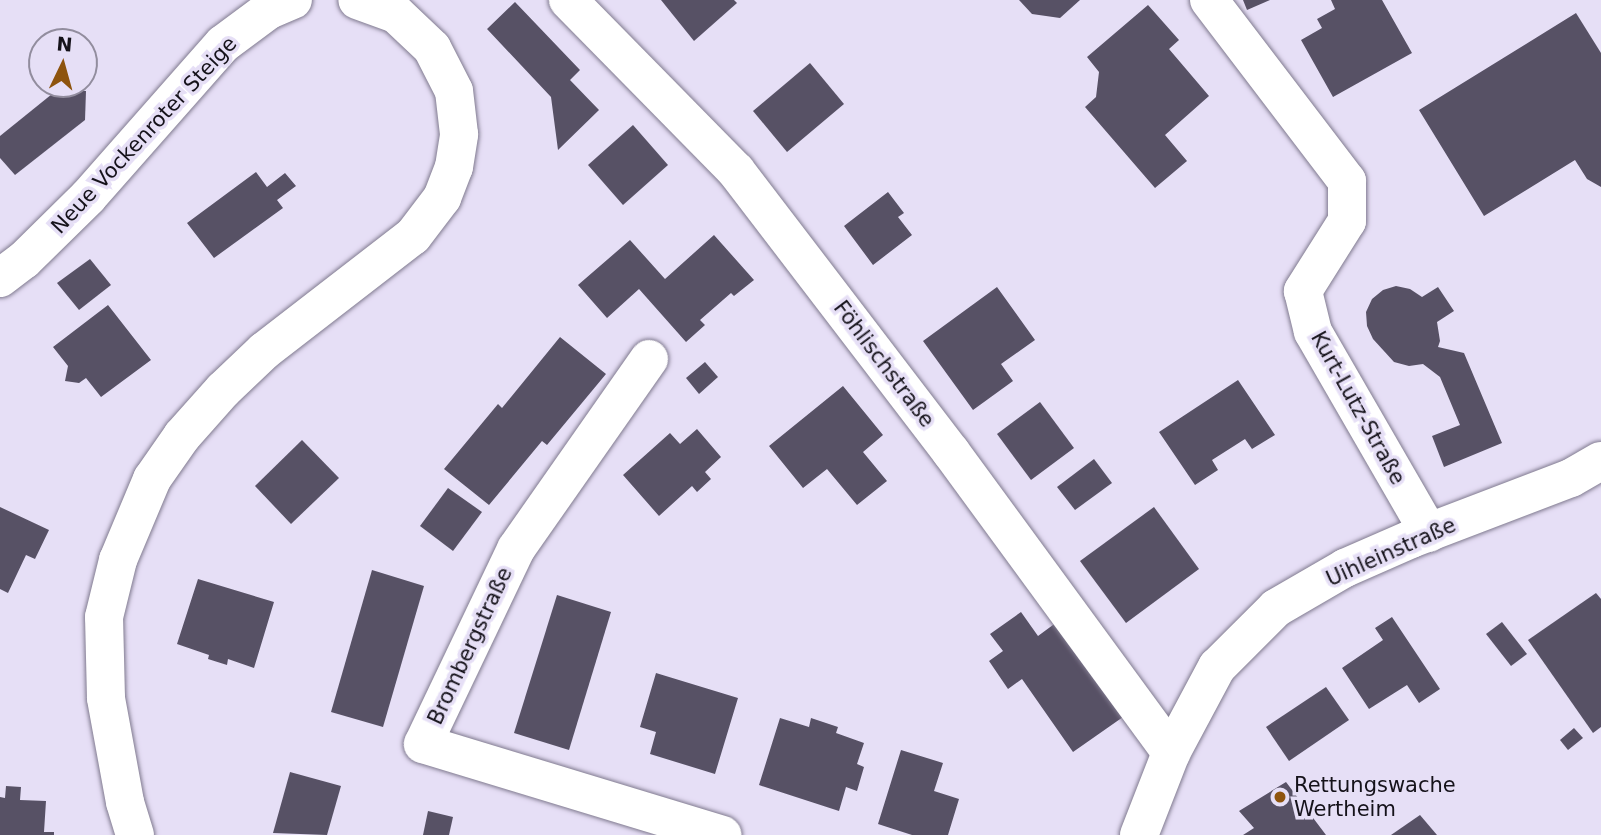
<!DOCTYPE html>
<html>
<head>
<meta charset="utf-8">
<style>
	body { margin:0 }
	#map { position:relative; width:1601px; height:835px; overflow:hidden; background:#e6dff6; font-family:"DejaVu Sans",sans-serif }
	div>[style] { position:absolute }
	[style*='--x'] { left:calc(var(--x)*1px); top:calc(var(--y)*1px); width:calc(var(--w)*1px); rotate:calc(var(--a)*1deg) }
	.building>* { inset:0; background:#575165 }
	.roads { filter:drop-shadow(0 0 2px #807a8f) drop-shadow(0 0 2px #807a8f) }
	.street>* { height:38px; margin:-19px; padding:0 19px; transform-origin:19px; border-radius:19px; background:#fff }
	.secondary>* { height:38px; margin:-19px; padding:0 19px; transform-origin:19px; border-radius:19px; background:#fff }
	.dots>* { width:19px; height:19px; translate:-50% -50%; box-sizing:border-box; border:4px solid #e6dff6; border-radius:50% }
	span { translate:-50% -50%; white-space:nowrap; text-align:center; line-height:1.15; -webkit-text-stroke:7px #e6dff6; paint-order:stroke }
	.street-label { font-size:21px; color:#15121a }
	.poi-label { font-size:21px; color:#15121a }
	.left { translate:0 -50%; text-align:left }
	.north { position:absolute; left:28px; top:28px; width:70px; height:70px; box-sizing:border-box; background:#e6dff6; border:2px solid #928d9e; border-radius:50%; rotate:5deg; font-size:19px; font-weight:700; line-height:28px; text-align:center; color:#15121a }
	.north::after { content:''; display:block; margin:auto; width:24px; height:32px; background:#8e540e; clip-path:polygon(50% 0,100% 100%,50% 72%,0 100%) }
</style>
</head>
<body>
<div id="map">
	<div class="building">
		<div style="clip-path:polygon(661px 0,734px 0,737px 3px,694px 41px)"></div>
		<div style="clip-path:polygon(1019px 0,1080px 0,1060px 18px,1032px 14px)"></div>
		<div style="clip-path:polygon(1243px 0,1270px 0,1247px 10px)"></div>
		<div style="clip-path:polygon(1331px 0,1382px 0,1412px 53px,1333px 97px,1301px 40px,1322px 28px,1317px 19px,1335px 9px)"></div>
		<div style="clip-path:polygon(515px 2px,580px 70px,570px 80px,599px 110px,558px 150px,551px 97px,487px 29px)"></div>
		<div style="clip-path:polygon(1148px 5px,1179px 40px,1169px 49px,1209px 96px,1165px 135px,1187px 161px,1155px 188px,1085px 107px,1096px 97px,1099px 72px,1087px 57px)"></div>
		<div style="clip-path:polygon(1576px 13px,1601px 53px,1601px 187px,1587px 179px,1575px 160px,1484px 216px,1419px 110px)"></div>
		<div style="clip-path:polygon(810px 63px,844px 104px,787px 152px,753px 111px)"></div>
		<div style="clip-path:polygon(57px 90px,86px 91px,85px 120px,15px 175px,0 158px,0 136px)"></div>
		<div style="clip-path:polygon(633px 125px,668px 165px,623px 205px,588px 165px)"></div>
		<div style="clip-path:polygon(256px 172px,267px 187px,285px 173px,296px 186px,277px 200px,283px 208px,214px 258px,187px 223px)"></div>
		<div style="clip-path:polygon(888px 192px,904px 213px,898px 217px,912px 235px,873px 265px,844px 226px)"></div>
		<div style="clip-path:polygon(714px 235px,754px 280px,734px 296px,731px 293px,700px 320px,705px 325px,686px 342px,639px 289px,607px 318px,578px 285px,630px 240px,665px 279px)"></div>
		<div style="clip-path:polygon(90px 259px,111px 285px,79px 310px,57px 283px)"></div>
		<div style="clip-path:polygon(1396px 286px,1410px 289px,1422px 297px,1438px 287px,1454px 311px,1437px 322px,1440px 341px,1438px 347px,1464px 353px,1502px 443px,1444px 467px,1432px 436px,1460px 425px,1440px 377px,1423px 364px,1409px 366px,1394px 362px,1373px 339px,1367px 326px,1366px 312px,1372px 299px,1383px 290px)"></div>
		<div style="clip-path:polygon(997px 287px,1035px 340px,1001px 364px,1013px 381px,973px 410px,923px 341px)"></div>
		<div style="clip-path:polygon(108px 305px,151px 360px,101px 397px,86px 378px,79px 383px,65px 381px,68px 366px,53px 347px)"></div>
		<div style="clip-path:polygon(560px 337px,606px 374px,547px 445px,542px 441px,489px 505px,444px 469px,498px 404px,502px 408px)"></div>
		<div style="clip-path:polygon(705px 362px,718px 377px,699px 394px,686px 378px)"></div>
		<div style="clip-path:polygon(1238px 380px,1275px 435px,1252px 449px,1245px 439px,1212px 460px,1218px 470px,1195px 485px,1159px 432px)"></div>
		<div style="clip-path:polygon(843px 386px,883px 435px,863px 452px,887px 481px,857px 505px,827px 469px,803px 488px,769px 446px)"></div>
		<div style="clip-path:polygon(1040px 402px,1074px 448px,1031px 480px,997px 434px)"></div>
		<div style="clip-path:polygon(697px 429px,721px 457px,705px 472px,711px 479px,697px 492px,692px 486px,659px 516px,623px 475px,670px 433px,680px 444px)"></div>
		<div style="clip-path:polygon(302px 440px,339px 478px,291px 524px,255px 486px)"></div>
		<div style="clip-path:polygon(1094px 459px,1112px 483px,1075px 510px,1057px 487px)"></div>
		<div style="clip-path:polygon(448px 488px,482px 512px,453px 551px,420px 526px)"></div>
		<div style="clip-path:polygon(0 507px,49px 530px,35px 559px,26px 555px,8px 593px,0 589px)"></div>
		<div style="clip-path:polygon(1154px 507px,1199px 569px,1126px 623px,1080px 561px)"></div>
		<div style="clip-path:polygon(372px 570px,424px 586px,383px 727px,331px 712px)"></div>
		<div style="clip-path:polygon(198px 579px,274px 602px,254px 668px,228px 659px,227px 665px,208px 659px,209px 655px,177px 644px)"></div>
		<div style="clip-path:polygon(1596px 593px,1601px 599px,1601px 727px,1593px 733px,1528px 640px)"></div>
		<div style="clip-path:polygon(557px 595px,611px 612px,569px 750px,514px 733px)"></div>
		<div style="clip-path:polygon(1021px 612px,1038px 636px,1057px 622px,1123px 717px,1073px 752px,1022px 679px,1008px 689px,989px 661px,1003px 651px,990px 634px)"></div>
		<div style="clip-path:polygon(1392px 617px,1440px 689px,1419px 703px,1407px 685px,1369px 709px,1342px 668px,1383px 640px,1375px 628px)"></div>
		<div style="clip-path:polygon(1502px 622px,1527px 654px,1511px 666px,1486px 634px)"></div>
		<div style="clip-path:polygon(656px 673px,738px 698px,715px 774px,650px 754px,656px 732px,640px 727px)"></div>
		<div style="clip-path:polygon(1326px 687px,1349px 720px,1289px 761px,1266px 727px)"></div>
		<div style="clip-path:polygon(780px 718px,809px 727px,811px 718px,838px 727px,836px 733px,864px 743px,857px 764px,864px 767px,857px 791px,846px 787px,839px 811px,759px 785px)"></div>
		<div style="clip-path:polygon(1574px 728px,1583px 738px,1568px 750px,1560px 740px)"></div>
		<div style="clip-path:polygon(901px 750px,943px 763px,934px 791px,959px 799px,948px 835px,912px 835px,878px 824px)"></div>
		<div style="clip-path:polygon(290px 772px,341px 786px,327px 835px,273px 833px)"></div>
		<div style="clip-path:polygon(1286px 782px,1326px 835px,1243px 835px,1254px 828px,1239px 811px)"></div>
		<div style="clip-path:polygon(6px 786px,21px 787px,20px 800px,46px 801px,44px 832px,54px 832px,54px 835px,0 835px,0 797px,5px 798px)"></div>
		<div style="clip-path:polygon(428px 811px,453px 817px,449px 835px,423px 835px)"></div>
		<div style="clip-path:polygon(1420px 815px,1437px 835px,1391px 835px)"></div>
	</div>
	<div class="roads">
		<div class="street">
			<div style="--x:568;--y:0;--w:240;--a:45.5"></div>
			<div style="--x:736;--y:171;--w:354;--a:52.6"></div>
			<div style="--x:951;--y:452;--w:373;--a:53.8"></div>
			<div style="--x:1209;--y:0;--w:228;--a:52.7"></div>
			<div style="--x:1347;--y:181;--w:40;--a:90"></div>
			<div style="--x:1347;--y:221;--w:83;--a:122.2"></div>
			<div style="--x:1303;--y:291;--w:42;--a:76.3"></div>
			<div style="--x:1313;--y:332;--w:232;--a:60"></div>
			<div style="--x:649;--y:359;--w:232;--a:125"></div>
			<div style="--x:516;--y:549;--w:216;--a:115.5"></div>
			<div style="--x:423;--y:744;--w:313;--a:16.9"></div>
		</div>
		<div class="secondary">
			<div style="--x:0;--y:278;--w:30;--a:-37"></div>
			<div style="--x:24;--y:260;--w:90;--a:-44.5"></div>
			<div style="--x:88;--y:197;--w:204;--a:-48.6"></div>
			<div style="--x:223;--y:44;--w:57;--a:-36.5"></div>
			<div style="--x:269;--y:10;--w:26;--a:-23"></div>
			<div style="--x:135;--y:835;--w:34;--a:-107"></div>
			<div style="--x:125;--y:802;--w:106;--a:-100.4"></div>
			<div style="--x:106;--y:698;--w:81;--a:-91.4"></div>
			<div style="--x:104;--y:617;--w:59;--a:-76.2"></div>
			<div style="--x:118;--y:560;--w:88;--a:-67.2"></div>
			<div style="--x:152;--y:479;--w:52;--a:-55.1"></div>
			<div style="--x:182;--y:436;--w:62;--a:-48.3"></div>
			<div style="--x:223;--y:390;--w:57;--a:-43.6"></div>
			<div style="--x:264;--y:351;--w:188;--a:-37.7"></div>
			<div style="--x:413;--y:236;--w:48;--a:-52.7"></div>
			<div style="--x:442;--y:198;--w:33;--a:-69"></div>
			<div style="--x:454;--y:167;--w:33;--a:-81"></div>
			<div style="--x:459;--y:134;--w:43;--a:-96.6"></div>
			<div style="--x:454;--y:91;--w:48;--a:-117.1"></div>
			<div style="--x:432;--y:48;--w:50;--a:-136.6"></div>
			<div style="--x:396;--y:14;--w:41;--a:-160.3"></div>
			<div style="--x:1139;--y:835;--w:88;--a:-68.7"></div>
			<div style="--x:1171;--y:753;--w:98;--a:-61.9"></div>
			<div style="--x:1217;--y:667;--w:83;--a:-45"></div>
			<div style="--x:1276;--y:608;--w:80;--a:-30.1"></div>
			<div style="--x:1345;--y:568;--w:72;--a:-23.7"></div>
			<div style="--x:1411;--y:539;--w:171;--a:-20.9"></div>
			<div style="--x:1571;--y:478;--w:34;--a:-30"></div>
		</div>
	</div>
	<div class="dots">
		<div style="left:1280px;top:797px;background:#8e540e"></div>
	</div>
	<div class="street-label">
		<span style="left:144px;top:135px;rotate:-47deg">Neue Vockenroter Steige</span>
		<span style="left:884px;top:364px;rotate:53deg">Föhlischstraße</span>
		<span style="left:1358px;top:408px;rotate:61deg">Kurt-Lutz-Straße</span>
		<span style="left:1391px;top:552px;rotate:-24deg">Uihleinstraße</span>
		<span style="left:470px;top:646px;rotate:-65deg">Brombergstraße</span>
	</div>
	<div class="poi-label">
		<span class="left" style="left:1294px;top:797px">Rettungswache<br>Wertheim</span>
	</div>
	<div class="north">N</div>
</div>
</body>
</html>
